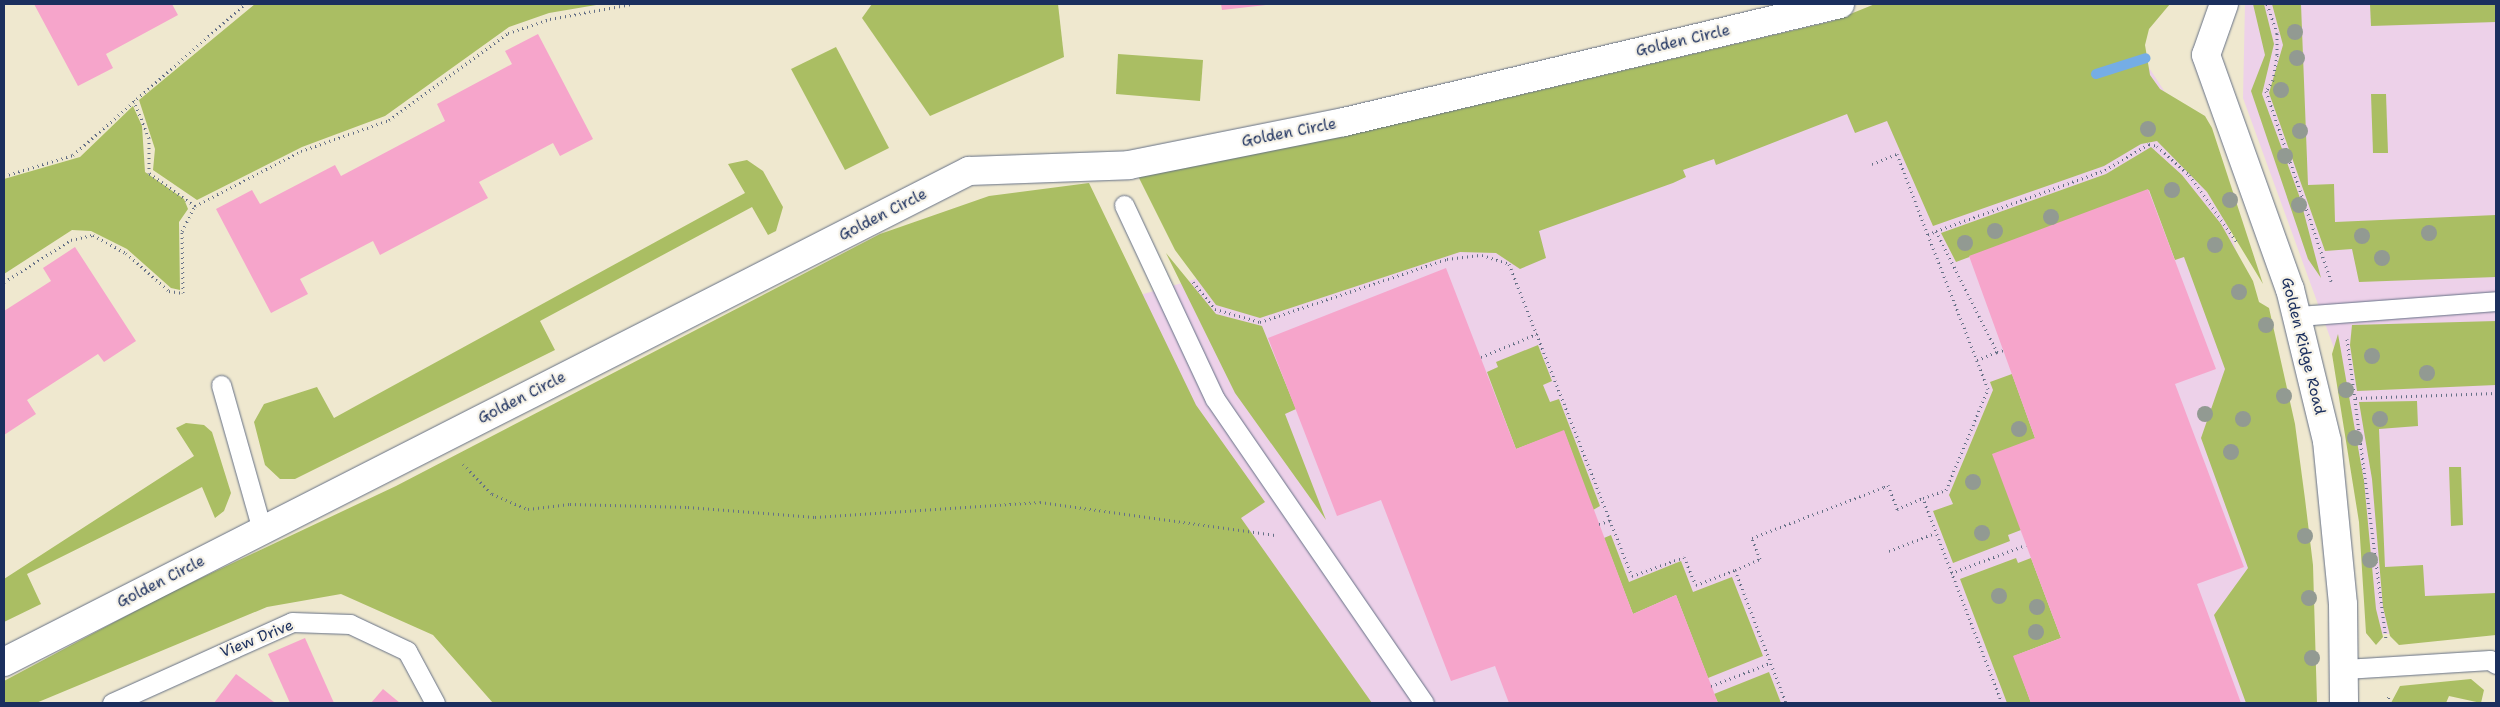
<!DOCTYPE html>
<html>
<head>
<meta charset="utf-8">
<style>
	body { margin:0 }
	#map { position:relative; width:2500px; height:707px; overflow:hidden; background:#efe8cf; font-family:"Shantell Sans",sans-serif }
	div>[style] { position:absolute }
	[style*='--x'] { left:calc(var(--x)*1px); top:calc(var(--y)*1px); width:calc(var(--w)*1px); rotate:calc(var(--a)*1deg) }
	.built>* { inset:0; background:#edd1e9 }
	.green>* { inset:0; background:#aabe63 }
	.stream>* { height:10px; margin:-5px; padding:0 5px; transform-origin:5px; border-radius:5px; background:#75ade5 }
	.building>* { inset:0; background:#f6a5cb }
	.path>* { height:3px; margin-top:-1.5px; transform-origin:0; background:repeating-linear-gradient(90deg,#657086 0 1px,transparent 0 5px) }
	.roads { filter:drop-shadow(0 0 1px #657086) drop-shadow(0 0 1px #657086) }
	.lane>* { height:19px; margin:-9.5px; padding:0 9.5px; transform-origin:9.5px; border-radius:9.5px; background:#fff }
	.street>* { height:28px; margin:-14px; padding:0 14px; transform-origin:14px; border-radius:14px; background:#fff }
	.trees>* { width:16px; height:16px; margin:-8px; border-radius:50%; background:#929a92 }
	span { translate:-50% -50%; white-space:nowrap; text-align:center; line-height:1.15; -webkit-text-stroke:4.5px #f7f3e8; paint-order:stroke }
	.street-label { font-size:15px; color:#1b2f5e }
	.frame { position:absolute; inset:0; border:5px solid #1b2f5e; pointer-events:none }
</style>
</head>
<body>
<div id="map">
	<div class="built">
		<div style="clip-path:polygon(2245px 4px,2496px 4px,2496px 634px,2374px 634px,2349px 419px,2335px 351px,2243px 98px)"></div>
		<div style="clip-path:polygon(2115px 16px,2207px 156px,2252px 302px,2311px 703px,1362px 703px,1098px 307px)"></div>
	</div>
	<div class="green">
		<div style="clip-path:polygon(255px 4px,602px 4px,549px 13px,509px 27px,385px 116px,302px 147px,197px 200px,153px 170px,155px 149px,139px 100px)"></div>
		<div style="clip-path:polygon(872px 4px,1058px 4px,1064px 57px,930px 116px,862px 18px)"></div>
		<div style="clip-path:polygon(1875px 4px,2170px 4px,2149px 29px,2145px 45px,2150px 75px,2160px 89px,2205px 116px,2212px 128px,2263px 284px,2207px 192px,2157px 141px,2141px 144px,2104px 166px,1933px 226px,1887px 121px,1855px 133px,1847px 114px,1716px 165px,1714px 159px,1683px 170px,1686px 177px,1673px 183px,1539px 231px,1546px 258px,1520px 269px,1496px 253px,1460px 252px,1260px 318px,1216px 305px,1175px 250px,1138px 176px,1405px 122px,1833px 21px)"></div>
		<div style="clip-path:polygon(2253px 4px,2264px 4px,2274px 44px,2262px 94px,2300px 198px,2321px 278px,2308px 259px,2251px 91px,2265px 55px)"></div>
		<div style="clip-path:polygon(2272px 4px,2301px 4px,2308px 185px,2334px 184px,2335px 222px,2496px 215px,2496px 277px,2359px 282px,2352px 249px,2325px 251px,2269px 93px,2283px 45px)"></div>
		<div style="clip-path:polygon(2370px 4px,2496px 4px,2496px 22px,2371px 26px)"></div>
		<div style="clip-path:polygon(836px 47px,889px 148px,845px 170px,791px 69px)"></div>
		<div style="clip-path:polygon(1118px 54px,1203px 60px,1200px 101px,1116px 94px)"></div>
		<div style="clip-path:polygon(2371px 94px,2386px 94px,2388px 153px,2373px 153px)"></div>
		<div style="clip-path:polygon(133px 106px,142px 126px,145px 172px,184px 199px,188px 209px,179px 222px,180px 290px,171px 288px,127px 249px,91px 231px,72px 230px,4px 274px,4px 179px,80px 157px)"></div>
		<div style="clip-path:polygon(2151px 147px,2182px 175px,2221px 224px,2253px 281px,2259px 302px,2269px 308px,2295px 424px,2305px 499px,2313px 565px,2317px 703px,2246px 703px,2214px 615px,2248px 568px,2201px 438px,2225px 369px,2184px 257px,2175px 260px,2149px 190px,1956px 262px,1941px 233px,2106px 174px)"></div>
		<div style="clip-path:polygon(747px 160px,763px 171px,783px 207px,776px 231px,768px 235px,752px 207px,540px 321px,555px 350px,295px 479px,280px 479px,265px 465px,254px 422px,264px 404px,317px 387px,334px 418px,745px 193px,728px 164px)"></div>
		<div style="clip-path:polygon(1089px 183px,1196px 405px,1265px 502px,1241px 518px,1372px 703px,493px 703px,433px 635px,341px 594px,267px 607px,36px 703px,4px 703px,4px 681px,167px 594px,396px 486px,880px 234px,989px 196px)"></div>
		<div style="clip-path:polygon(1166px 253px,1216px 314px,1262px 326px,1296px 409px,1285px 414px,1326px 520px,1235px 393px)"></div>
		<div style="clip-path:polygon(2496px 321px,2496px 385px,2357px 391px,2350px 345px,2352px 325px)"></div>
		<div style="clip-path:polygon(2338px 334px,2364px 481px,2376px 609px,2383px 637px,2376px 645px,2366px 633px,2359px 522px,2332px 354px)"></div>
		<div style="clip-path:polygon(1538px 345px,1552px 381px,1543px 385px,1550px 402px,1559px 399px,1600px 506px,1593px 510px,1564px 431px,1516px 449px,1487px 372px,1498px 367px,1496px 362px)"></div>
		<div style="clip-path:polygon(2012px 374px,2035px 438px,2021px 530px,2008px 535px,2010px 541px,1953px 563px,1933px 511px,1953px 504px,1949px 495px,1993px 390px,1990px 382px)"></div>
		<div style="clip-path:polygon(2417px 401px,2418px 426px,2379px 429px,2385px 567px,2423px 565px,2425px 596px,2496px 593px,2496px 635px,2399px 645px,2390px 636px,2383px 607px,2372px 479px,2359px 402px)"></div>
		<div style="clip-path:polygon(186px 423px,204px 425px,212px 432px,231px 493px,224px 511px,215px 518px,202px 487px,27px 574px,41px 604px,4px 622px,4px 579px,194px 456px,176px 428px)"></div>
		<div style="clip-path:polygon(2449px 467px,2461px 467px,2463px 525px,2451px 526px)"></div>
		<div style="clip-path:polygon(1611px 535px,1629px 582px,1681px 561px,1693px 592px,1732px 577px,1763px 656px,1708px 678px,1676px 595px,1633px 614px,1604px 538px)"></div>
		<div style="clip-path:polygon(2016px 558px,2018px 563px,2031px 558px,2061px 638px,2014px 656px,2031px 703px,2007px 703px,1960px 579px)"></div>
		<div style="clip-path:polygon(1769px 672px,1781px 703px,1718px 703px,1714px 694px)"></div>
		<div style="clip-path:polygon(2471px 679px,2484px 690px,2481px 703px,2449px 696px,2446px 703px,2391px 703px,2400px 686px)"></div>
	</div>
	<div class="stream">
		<div style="--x:2096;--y:74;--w:52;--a:-17.7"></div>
	</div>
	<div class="building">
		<div style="clip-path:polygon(34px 4px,172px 4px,178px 15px,106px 54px,113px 68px,78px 86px)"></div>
		<div style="clip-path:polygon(1221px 4px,1266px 4px,1266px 5px,1222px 10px)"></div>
		<div style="clip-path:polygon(538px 34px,593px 139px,560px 156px,553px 143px,479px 182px,488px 198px,380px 255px,373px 241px,300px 279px,308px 294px,271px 313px,216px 209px,252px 190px,260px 204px,335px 165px,341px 176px,445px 121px,437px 104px,512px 64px,505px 51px)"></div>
		<div style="clip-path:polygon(2148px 189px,2216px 369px,2175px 384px,2244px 567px,2197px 584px,2241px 703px,2031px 703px,2013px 656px,2061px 638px,1992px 454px,2035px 438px,1969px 256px)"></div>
		<div style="clip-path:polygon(75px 247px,136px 341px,104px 362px,98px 354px,27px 400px,36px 414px,4px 435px,4px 311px,51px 281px,43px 268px)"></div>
		<div style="clip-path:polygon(1446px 268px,1516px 449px,1564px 430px,1633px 614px,1676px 595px,1718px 703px,1509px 703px,1495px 666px,1451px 681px,1381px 500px,1337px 516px,1268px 338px)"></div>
		<div style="clip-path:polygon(305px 638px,334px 703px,290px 703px,268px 654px)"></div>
		<div style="clip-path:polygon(236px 674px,274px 702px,273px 703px,214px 703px)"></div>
		<div style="clip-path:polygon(383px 689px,400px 703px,371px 703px)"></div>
	</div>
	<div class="path">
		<div style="--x:2267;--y:4;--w:31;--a:71"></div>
		<div style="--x:2277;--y:33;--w:22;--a:90"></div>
		<div style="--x:2277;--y:55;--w:25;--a:99"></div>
		<div style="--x:2273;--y:80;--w:13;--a:122"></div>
		<div style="--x:2266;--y:91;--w:201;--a:71.1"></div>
		<div style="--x:1872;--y:164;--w:27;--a:-22"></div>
		<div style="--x:1897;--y:154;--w:87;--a:69.1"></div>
		<div style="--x:4;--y:176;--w:72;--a:-16.9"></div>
		<div style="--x:73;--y:155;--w:229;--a:-41.3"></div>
		<div style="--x:195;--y:206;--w:119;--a:-27.4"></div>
		<div style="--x:301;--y:151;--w:93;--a:-19.4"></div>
		<div style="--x:389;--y:120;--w:147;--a:-36.2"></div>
		<div style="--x:508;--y:33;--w:44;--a:-18.4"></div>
		<div style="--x:550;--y:19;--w:83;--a:-10.4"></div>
		<div style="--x:1936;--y:231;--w:180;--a:-19.8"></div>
		<div style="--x:2105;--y:170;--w:51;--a:-30.6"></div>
		<div style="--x:2149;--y:144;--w:8;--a:14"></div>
		<div style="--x:2157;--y:146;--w:43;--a:42.2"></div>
		<div style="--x:2189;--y:175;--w:82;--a:54.4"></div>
		<div style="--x:4;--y:282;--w:79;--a:-32.1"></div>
		<div style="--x:71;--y:240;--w:23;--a:-13"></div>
		<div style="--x:93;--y:235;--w:38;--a:29"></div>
		<div style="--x:126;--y:253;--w:57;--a:41.5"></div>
		<div style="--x:169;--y:291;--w:14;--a:8"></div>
		<div style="--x:183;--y:293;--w:62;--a:-90.9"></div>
		<div style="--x:182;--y:231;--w:28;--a:-63"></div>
		<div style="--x:195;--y:206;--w:57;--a:-144.3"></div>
		<div style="--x:149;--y:173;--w:35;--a:-90"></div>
		<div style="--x:149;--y:138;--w:42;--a:-112.3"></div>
		<div style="--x:1193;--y:282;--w:35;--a:51"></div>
		<div style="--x:1215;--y:309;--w:47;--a:16.1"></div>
		<div style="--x:1260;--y:322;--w:197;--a:-18.6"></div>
		<div style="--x:1447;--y:259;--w:35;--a:-7"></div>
		<div style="--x:1482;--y:255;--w:28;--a:18"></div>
		<div style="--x:1509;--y:264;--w:335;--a:68.5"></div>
		<div style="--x:1632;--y:576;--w:55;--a:-20.1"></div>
		<div style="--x:1684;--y:557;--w:30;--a:67"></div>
		<div style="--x:1696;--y:585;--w:42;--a:-21"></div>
		<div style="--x:1735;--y:570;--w:142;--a:69"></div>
		<div style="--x:2347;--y:339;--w:302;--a:82.6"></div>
		<div style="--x:1481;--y:357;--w:63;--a:-22.5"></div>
		<div style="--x:1977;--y:360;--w:22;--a:-22"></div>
		<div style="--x:2356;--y:398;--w:140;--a:-2"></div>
		<div style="--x:463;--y:464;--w:42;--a:46"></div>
		<div style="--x:492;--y:494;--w:39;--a:23"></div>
		<div style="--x:528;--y:509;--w:42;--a:-6.8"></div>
		<div style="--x:570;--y:504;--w:118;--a:1.5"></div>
		<div style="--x:688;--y:507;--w:127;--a:4.5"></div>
		<div style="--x:815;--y:517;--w:225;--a:-3.8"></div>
		<div style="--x:1040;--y:502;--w:237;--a:8"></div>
		<div style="--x:1599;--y:524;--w:13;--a:-18"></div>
		<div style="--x:1889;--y:551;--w:49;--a:-21.4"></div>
		<div style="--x:1735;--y:570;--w:27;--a:-24"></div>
		<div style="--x:1760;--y:559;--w:22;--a:-111"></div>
		<div style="--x:1752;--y:538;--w:142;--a:-21.1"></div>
		<div style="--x:1884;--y:487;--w:4;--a:-27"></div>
		<div style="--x:1888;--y:485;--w:26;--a:69"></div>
		<div style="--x:1897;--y:509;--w:28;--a:-23"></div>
		<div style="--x:1951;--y:573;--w:80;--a:-20.5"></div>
		<div style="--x:1711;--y:686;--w:63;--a:-21.3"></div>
		<div style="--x:2002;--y:703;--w:220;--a:-111.1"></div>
		<div style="--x:1923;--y:498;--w:24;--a:-19"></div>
		<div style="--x:1946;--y:490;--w:109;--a:-67.4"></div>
		<div style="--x:1988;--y:389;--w:165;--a:-111.3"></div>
		<div style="--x:1928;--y:235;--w:9;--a:-27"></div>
		<div style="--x:1936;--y:231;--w:136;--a:63.2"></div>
		<div style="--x:1997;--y:352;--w:7;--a:-16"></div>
		<div style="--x:2388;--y:703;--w:9;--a:-84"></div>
	</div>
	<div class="roads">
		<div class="lane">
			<div style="--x:1124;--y:205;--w:214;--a:64.9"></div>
			<div style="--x:1215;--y:399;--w:369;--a:55.5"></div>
			<div style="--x:2298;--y:316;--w:199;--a:-4.3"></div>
			<div style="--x:221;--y:385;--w:151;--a:74.2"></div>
			<div style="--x:2345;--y:669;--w:145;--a:-3.6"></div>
			<div style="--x:2490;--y:660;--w:7;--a:34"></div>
			<div style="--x:112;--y:703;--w:197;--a:-24.2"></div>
			<div style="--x:292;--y:622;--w:58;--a:2"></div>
			<div style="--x:350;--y:624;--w:63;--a:25.3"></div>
			<div style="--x:407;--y:651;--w:59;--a:61.7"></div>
		</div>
		<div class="street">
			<div style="--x:2224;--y:4;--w:54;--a:109.4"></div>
			<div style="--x:2206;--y:55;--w:249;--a:70.3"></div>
			<div style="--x:2290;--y:289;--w:156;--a:76.3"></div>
			<div style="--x:2327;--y:441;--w:164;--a:84.4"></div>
			<div style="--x:2343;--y:604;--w:99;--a:89.4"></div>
			<div style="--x:4;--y:662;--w:1083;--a:-26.97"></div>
			<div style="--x:969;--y:171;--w:160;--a:-2.1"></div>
			<div style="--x:1129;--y:165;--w:219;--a:-11.3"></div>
			<div style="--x:1344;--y:122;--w:510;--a:-13.38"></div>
		</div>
	</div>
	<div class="trees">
		<div style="left:2295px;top:32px"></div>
		<div style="left:2297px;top:58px"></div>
		<div style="left:2281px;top:90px"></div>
		<div style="left:2148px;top:129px"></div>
		<div style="left:2300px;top:131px"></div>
		<div style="left:2285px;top:156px"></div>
		<div style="left:2172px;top:190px"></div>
		<div style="left:2230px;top:200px"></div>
		<div style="left:2299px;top:205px"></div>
		<div style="left:2051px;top:217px"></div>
		<div style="left:1995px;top:231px"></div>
		<div style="left:2429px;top:233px"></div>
		<div style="left:2362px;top:236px"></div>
		<div style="left:1965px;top:243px"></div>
		<div style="left:2215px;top:245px"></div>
		<div style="left:2382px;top:258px"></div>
		<div style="left:2239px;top:292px"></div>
		<div style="left:2266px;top:325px"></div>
		<div style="left:2372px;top:356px"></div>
		<div style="left:2427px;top:373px"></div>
		<div style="left:2346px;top:390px"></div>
		<div style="left:2284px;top:396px"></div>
		<div style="left:2205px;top:414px"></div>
		<div style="left:2243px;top:419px"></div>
		<div style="left:2380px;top:419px"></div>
		<div style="left:2019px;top:429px"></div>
		<div style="left:2355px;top:438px"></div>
		<div style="left:2231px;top:452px"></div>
		<div style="left:1973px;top:482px"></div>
		<div style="left:1982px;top:533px"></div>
		<div style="left:2305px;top:536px"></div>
		<div style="left:2370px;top:560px"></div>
		<div style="left:1999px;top:596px"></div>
		<div style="left:2309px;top:598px"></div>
		<div style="left:2037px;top:607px"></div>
		<div style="left:2036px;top:632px"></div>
		<div style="left:2312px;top:658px"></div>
	</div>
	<div class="street-label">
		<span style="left:1683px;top:41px;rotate:-13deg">Golden Circle</span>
		<span style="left:1289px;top:133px;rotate:-11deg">Golden Circle</span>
		<span style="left:883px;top:215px;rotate:-27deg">Golden Circle</span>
		<span style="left:2303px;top:346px;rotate:76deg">Golden Ridge Road</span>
		<span style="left:522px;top:398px;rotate:-27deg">Golden Circle</span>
		<span style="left:161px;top:582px;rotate:-27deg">Golden Circle</span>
		<span style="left:257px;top:639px;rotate:-22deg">View Drive</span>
	</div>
	<div class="frame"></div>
</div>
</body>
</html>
